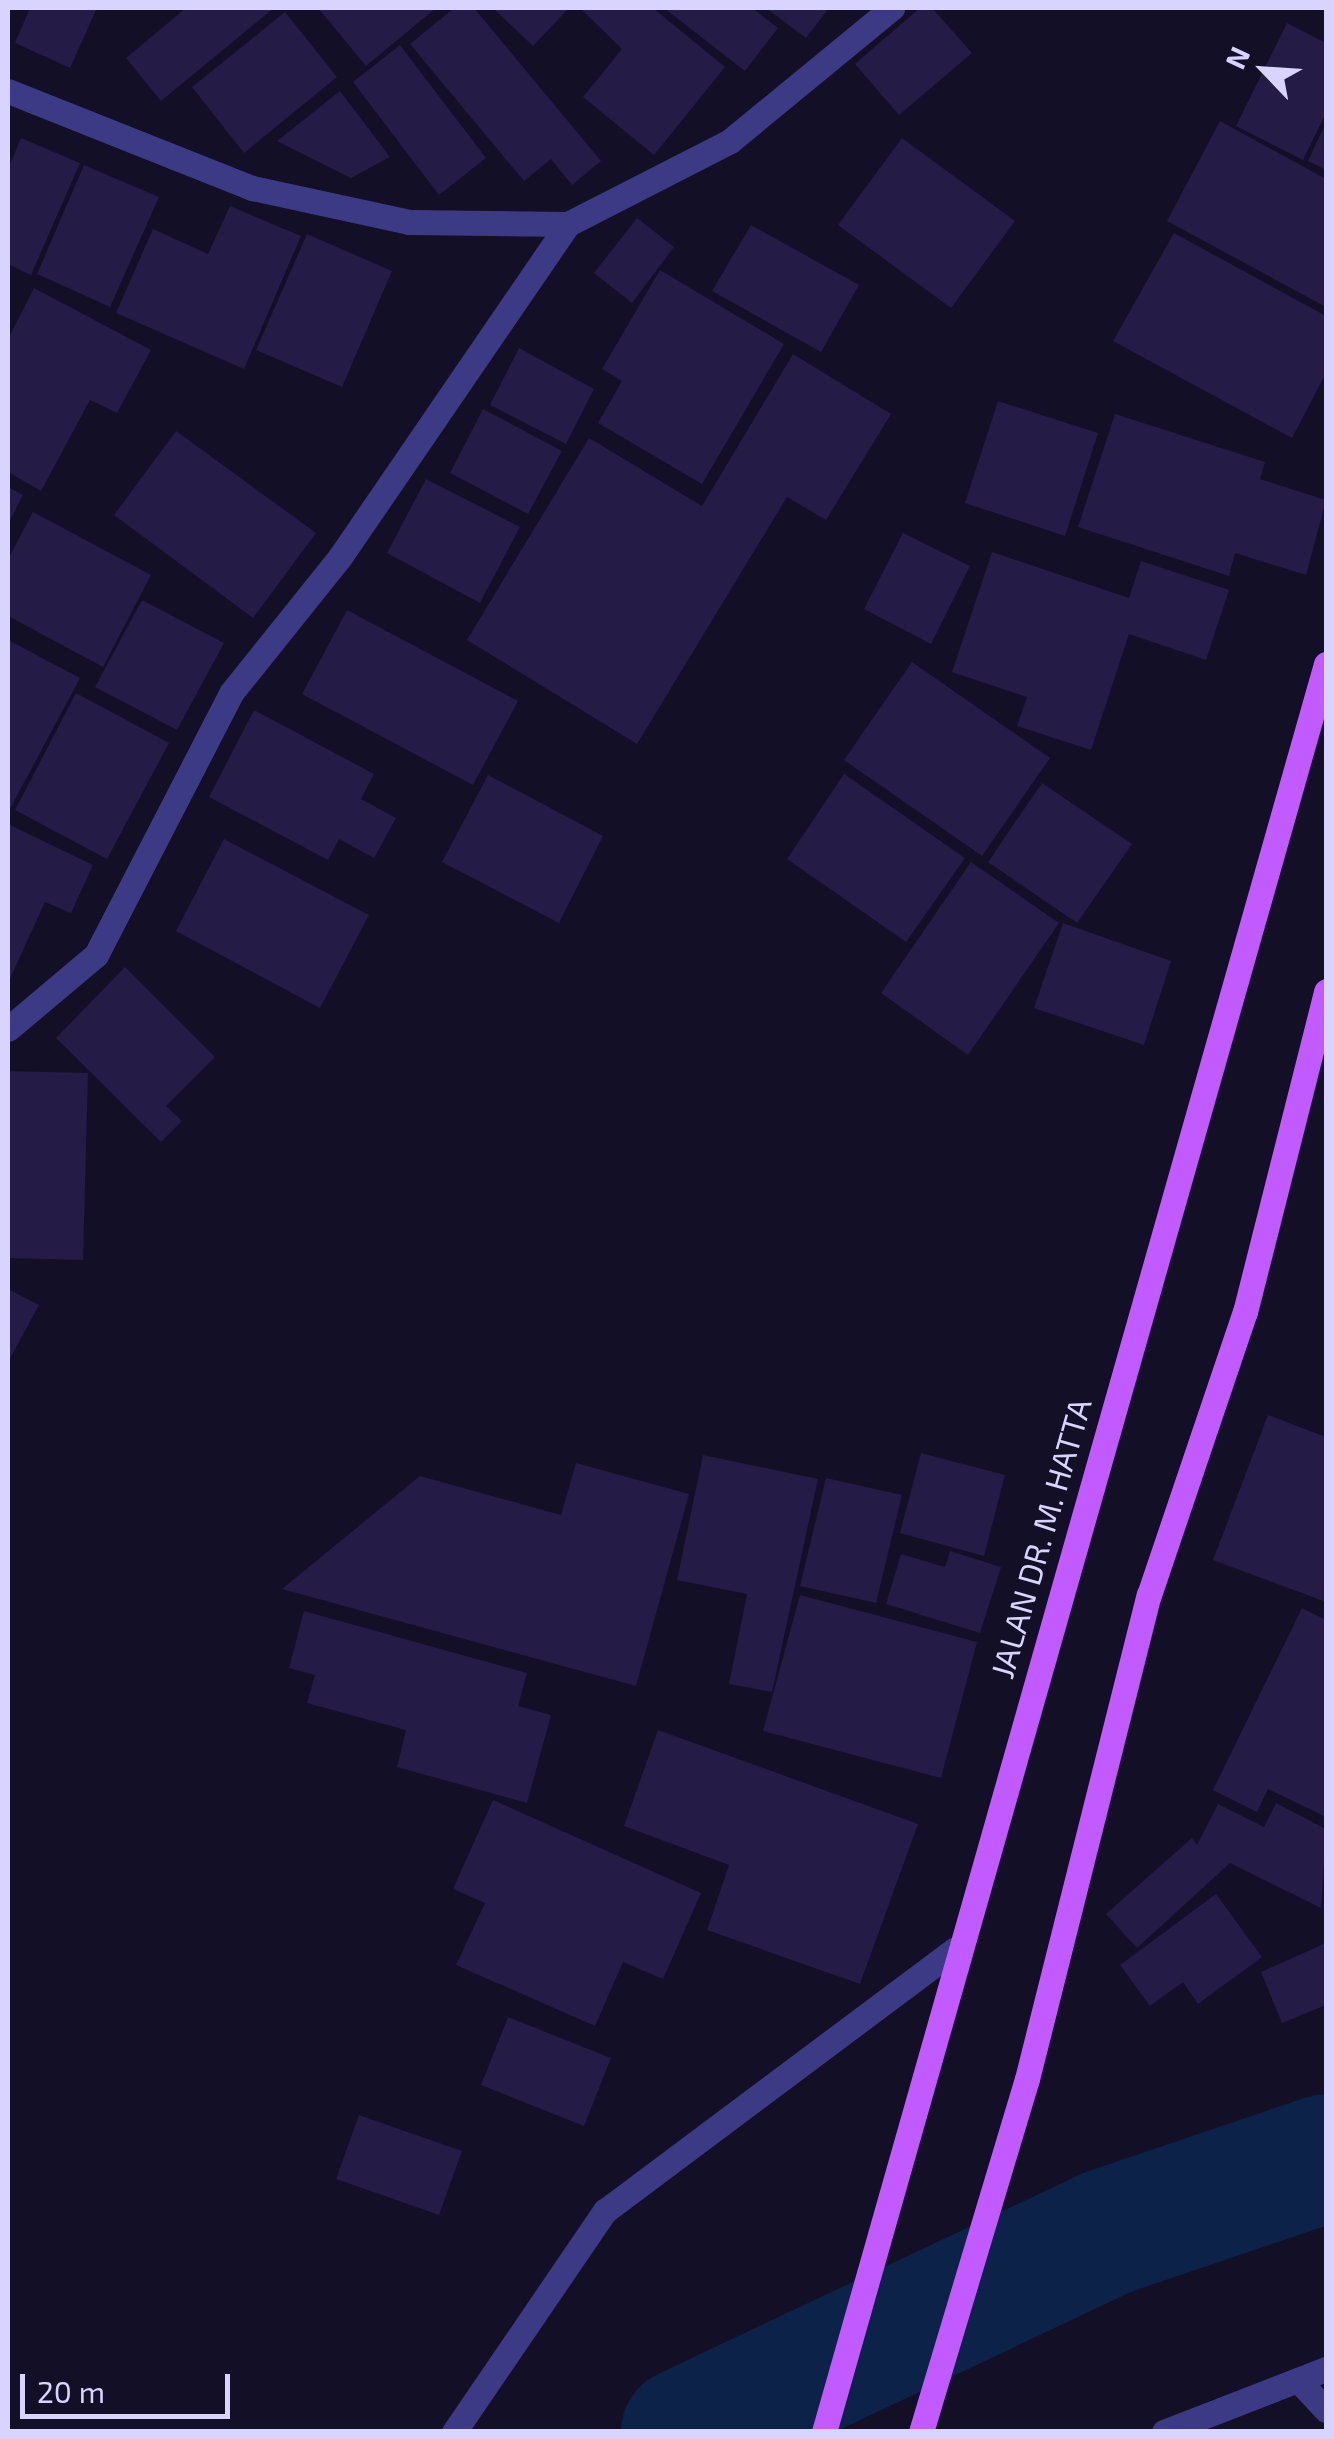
<!DOCTYPE html>
<html>
<head>
<meta charset="utf-8">
<style>
	body { margin:0 }
	#map { position:relative; width:1334px; height:2439px; overflow:hidden; background:#130f26; font-family:"Exo 2",sans-serif }
	div>[style] { position:absolute }
	[style*='--x'] { left:calc(var(--x)*1px); top:calc(var(--y)*1px); width:calc(var(--w)*1px); rotate:calc(var(--a)*1deg) }
	.river>* { height:128px; margin:-64px; padding:0 64px; transform-origin:64px; border-radius:64px; background:#0c2248 }
	.building>* { inset:0; background:#241b47 }
	.minor>* { height:25px; margin:-12.5px; padding:0 12.5px; transform-origin:12.5px; border-radius:12.5px; background:#3d3a85 }
	.major>* { height:25px; margin:-12.5px; padding:0 12.5px; transform-origin:12.5px; border-radius:12.5px; background:#c25bff }
	span { translate:-50% -50%; white-space:nowrap; text-align:center; line-height:1.15; -webkit-text-stroke:10px #130f26; paint-order:stroke }
	.street-label { font-size:32px; color:#d9d4ff }
	.frame { position:absolute; inset:0; border:10px solid #d9d4ff; pointer-events:none }
	.north { position:absolute; left:1214px; top:20px; width:100px; height:100px; -webkit-text-stroke:8px #130f26; paint-order:stroke; rotate:295deg; font-size:28px; font-weight:700; line-height:40px; text-align:center; color:#d9d4ff }
	.north::after { content:''; display:block; margin:auto; width:35px; height:45px; background:#d9d4ff; clip-path:polygon(50% 0,100% 100%,50% 72%,0 100%) }
	.scale { position:absolute; left:20px; top:2374px; width:210px; height:45px; box-sizing:border-box; border:5px solid #d9d4ff; border-top:0; padding-left:12px; font-size:30px; line-height:35px; white-space:nowrap; color:#d9d4ff; -webkit-text-stroke:8px #130f26; paint-order:stroke }
</style>
</head>
<body>
<div id="map">
	<div class="river">
		<div style="--x:685;--y:2432;--w:468;--a:-25.3"></div>
		<div style="--x:1108;--y:2232;--w:230;--a:-18.7"></div>
	</div>
	<div class="building">
		<div style="clip-path:polygon(30px 8px,97px 8px,70px 68px,15px 43px)"></div>
		<div style="clip-path:polygon(186px 8px,274px 8px,161px 101px,126px 58px)"></div>
		<div style="clip-path:polygon(318px 8px,436px 8px,366px 66px)"></div>
		<div style="clip-path:polygon(454px 8px,474px 8px,601px 161px,572px 185px,551px 159px,524px 181px,410px 44px)"></div>
		<div style="clip-path:polygon(493px 8px,569px 8px,533px 46px)"></div>
		<div style="clip-path:polygon(580px 8px,653px 8px,725px 67px,654px 155px,583px 97px,622px 49px)"></div>
		<div style="clip-path:polygon(664px 8px,752px 8px,778px 28px,745px 71px)"></div>
		<div style="clip-path:polygon(766px 8px,829px 8px,806px 38px)"></div>
		<div style="clip-path:polygon(920px 8px,932px 8px,972px 53px,899px 115px,855px 64px)"></div>
		<div style="clip-path:polygon(285px 12px,337px 77px,244px 153px,192px 87px)"></div>
		<div style="clip-path:polygon(1287px 23px,1326px 43px,1326px 113px,1303px 160px,1236px 126px)"></div>
		<div style="clip-path:polygon(400px 45px,486px 158px,439px 195px,353px 82px)"></div>
		<div style="clip-path:polygon(340px 91px,390px 157px,351px 178px,277px 141px)"></div>
		<div style="clip-path:polygon(1220px 121px,1326px 179px,1326px 307px,1167px 221px)"></div>
		<div style="clip-path:polygon(1326px 123px,1326px 170px,1308px 161px)"></div>
		<div style="clip-path:polygon(21px 138px,80px 163px,31px 275px,8px 264px,8px 169px)"></div>
		<div style="clip-path:polygon(902px 138px,1015px 221px,951px 308px,838px 225px)"></div>
		<div style="clip-path:polygon(84px 165px,159px 197px,110px 307px,37px 274px)"></div>
		<div style="clip-path:polygon(230px 206px,301px 236px,244px 369px,116px 313px,153px 229px,208px 254px)"></div>
		<div style="clip-path:polygon(637px 218px,674px 247px,632px 303px,594px 273px)"></div>
		<div style="clip-path:polygon(751px 225px,859px 285px,821px 352px,712px 291px)"></div>
		<div style="clip-path:polygon(1174px 233px,1326px 316px,1326px 373px,1292px 438px,1113px 341px)"></div>
		<div style="clip-path:polygon(307px 234px,392px 271px,342px 387px,256px 350px)"></div>
		<div style="clip-path:polygon(660px 270px,784px 344px,702px 484px,598px 423px,622px 381px,602px 369px)"></div>
		<div style="clip-path:polygon(34px 288px,151px 350px,117px 413px,90px 400px,41px 491px,8px 472px,8px 339px)"></div>
		<div style="clip-path:polygon(519px 348px,594px 389px,566px 444px,490px 405px)"></div>
		<div style="clip-path:polygon(793px 354px,891px 414px,826px 520px,787px 497px,637px 744px,467px 640px,589px 438px,702px 506px)"></div>
		<div style="clip-path:polygon(998px 401px,1098px 433px,1065px 536px,965px 503px)"></div>
		<div style="clip-path:polygon(483px 409px,562px 451px,528px 514px,450px 473px)"></div>
		<div style="clip-path:polygon(1115px 414px,1265px 462px,1260px 479px,1326px 500px,1306px 575px,1235px 553px,1229px 576px,1078px 527px)"></div>
		<div style="clip-path:polygon(176px 431px,316px 533px,253px 618px,114px 515px)"></div>
		<div style="clip-path:polygon(426px 479px,520px 527px,480px 603px,387px 553px)"></div>
		<div style="clip-path:polygon(8px 487px,23px 495px,8px 524px)"></div>
		<div style="clip-path:polygon(33px 512px,151px 575px,103px 667px,8px 616px,8px 559px)"></div>
		<div style="clip-path:polygon(903px 533px,970px 566px,931px 644px,864px 609px)"></div>
		<div style="clip-path:polygon(992px 552px,1129px 598px,1141px 561px,1229px 590px,1206px 660px,1129px 634px,1091px 750px,1017px 726px,1027px 697px,952px 672px)"></div>
		<div style="clip-path:polygon(142px 600px,224px 643px,177px 730px,95px 687px)"></div>
		<div style="clip-path:polygon(347px 610px,518px 701px,473px 785px,302px 694px)"></div>
		<div style="clip-path:polygon(8px 640px,80px 678px,11px 807px,8px 805px)"></div>
		<div style="clip-path:polygon(912px 662px,1050px 758px,982px 856px,844px 760px)"></div>
		<div style="clip-path:polygon(76px 693px,169px 743px,107px 859px,15px 810px)"></div>
		<div style="clip-path:polygon(254px 710px,374px 774px,361px 799px,396px 818px,374px 858px,339px 839px,328px 860px,209px 797px)"></div>
		<div style="clip-path:polygon(844px 774px,965px 858px,906px 942px,787px 859px)"></div>
		<div style="clip-path:polygon(488px 775px,603px 836px,559px 923px,442px 862px)"></div>
		<div style="clip-path:polygon(1042px 783px,1132px 844px,1077px 923px,988px 862px)"></div>
		<div style="clip-path:polygon(8px 824px,93px 865px,71px 913px,45px 902px,8px 983px)"></div>
		<div style="clip-path:polygon(224px 839px,369px 915px,320px 1008px,176px 931px)"></div>
		<div style="clip-path:polygon(971px 862px,1059px 923px,968px 1055px,881px 993px)"></div>
		<div style="clip-path:polygon(1063px 923px,1171px 961px,1144px 1045px,1034px 1008px)"></div>
		<div style="clip-path:polygon(125px 967px,215px 1057px,166px 1106px,182px 1121px,161px 1142px,56px 1038px)"></div>
		<div style="clip-path:polygon(8px 1071px,88px 1073px,83px 1260px,8px 1258px)"></div>
		<div style="clip-path:polygon(8px 1289px,39px 1305px,8px 1362px)"></div>
		<div style="clip-path:polygon(1268px 1415px,1326px 1437px,1326px 1602px,1213px 1560px)"></div>
		<div style="clip-path:polygon(921px 1453px,1005px 1475px,984px 1556px,900px 1533px)"></div>
		<div style="clip-path:polygon(703px 1455px,818px 1479px,772px 1692px,729px 1684px,747px 1594px,677px 1580px)"></div>
		<div style="clip-path:polygon(576px 1463px,689px 1494px,636px 1686px,282px 1589px,420px 1476px,561px 1515px)"></div>
		<div style="clip-path:polygon(826px 1478px,902px 1495px,876px 1603px,800px 1586px)"></div>
		<div style="clip-path:polygon(950px 1551px,1001px 1567px,980px 1633px,886px 1604px,901px 1554px,945px 1567px)"></div>
		<div style="clip-path:polygon(800px 1595px,977px 1642px,941px 1778px,763px 1731px)"></div>
		<div style="clip-path:polygon(1302px 1608px,1326px 1620px,1326px 1817px,1268px 1789px,1257px 1812px,1213px 1790px)"></div>
		<div style="clip-path:polygon(304px 1611px,527px 1673px,518px 1706px,551px 1715px,527px 1803px,397px 1767px,406px 1730px,307px 1703px,315px 1675px,289px 1668px)"></div>
		<div style="clip-path:polygon(658px 1730px,918px 1824px,860px 1984px,707px 1930px,729px 1865px,624px 1826px)"></div>
		<div style="clip-path:polygon(493px 1800px,701px 1893px,663px 1979px,623px 1962px,595px 2026px,456px 1965px,485px 1903px,453px 1889px)"></div>
		<div style="clip-path:polygon(1276px 1803px,1326px 1829px,1321px 1908px,1230px 1863px,1137px 1948px,1106px 1914px,1192px 1838px,1197px 1845px,1218px 1804px,1264px 1827px)"></div>
		<div style="clip-path:polygon(1216px 1894px,1262px 1957px,1198px 2004px,1183px 1982px,1150px 2006px,1120px 1965px)"></div>
		<div style="clip-path:polygon(1326px 1943px,1326px 2005px,1282px 2023px,1261px 1972px)"></div>
		<div style="clip-path:polygon(508px 2017px,611px 2058px,584px 2126px,481px 2085px)"></div>
		<div style="clip-path:polygon(359px 2115px,462px 2151px,439px 2215px,336px 2179px)"></div>
	</div>
	<div class="minor">
		<div style="--x:8;--y:91;--w:263;--a:21.7"></div>
		<div style="--x:252;--y:188;--w:161;--a:12.2"></div>
		<div style="--x:409;--y:222;--w:159;--a:0.7"></div>
		<div style="--x:568;--y:224;--w:182;--a:-27.1"></div>
		<div style="--x:730;--y:141;--w:210;--a:-39.4"></div>
		<div style="--x:8;--y:1029;--w:115;--a:-40.1"></div>
		<div style="--x:96;--y:955;--w:295;--a:-62.7"></div>
		<div style="--x:231;--y:693;--w:174;--a:-51.3"></div>
		<div style="--x:340;--y:557;--w:404;--a:-55.6"></div>
		<div style="--x:1298;--y:2380;--w:41;--a:47"></div>
		<div style="--x:454;--y:2432;--w:268;--a:-55.7"></div>
		<div style="--x:605;--y:2211;--w:437;--a:-36.8"></div>
		<div style="--x:1164;--y:2432;--w:174;--a:-21.3"></div>
	</div>
	<div class="major">
		<div style="--x:824;--y:2432;--w:1838;--a:-74.15"></div>
		<div style="--x:921;--y:2432;--w:369;--a:-73.3"></div>
		<div style="--x:1027;--y:2079;--w:499;--a:-75.9"></div>
		<div style="--x:1149;--y:1595;--w:299;--a:-71.3"></div>
		<div style="--x:1245;--y:1312;--w:331;--a:-75.8"></div>
	</div>
	<div class="street-label">
		<span style="left:1040px;top:1538px;rotate:-74deg">JALAN DR. M. HATTA</span>
	</div>
	<div class="frame"></div>
	<div class="north">N</div>
	<div class="scale">20 m</div>
</div>
</body>
</html>
